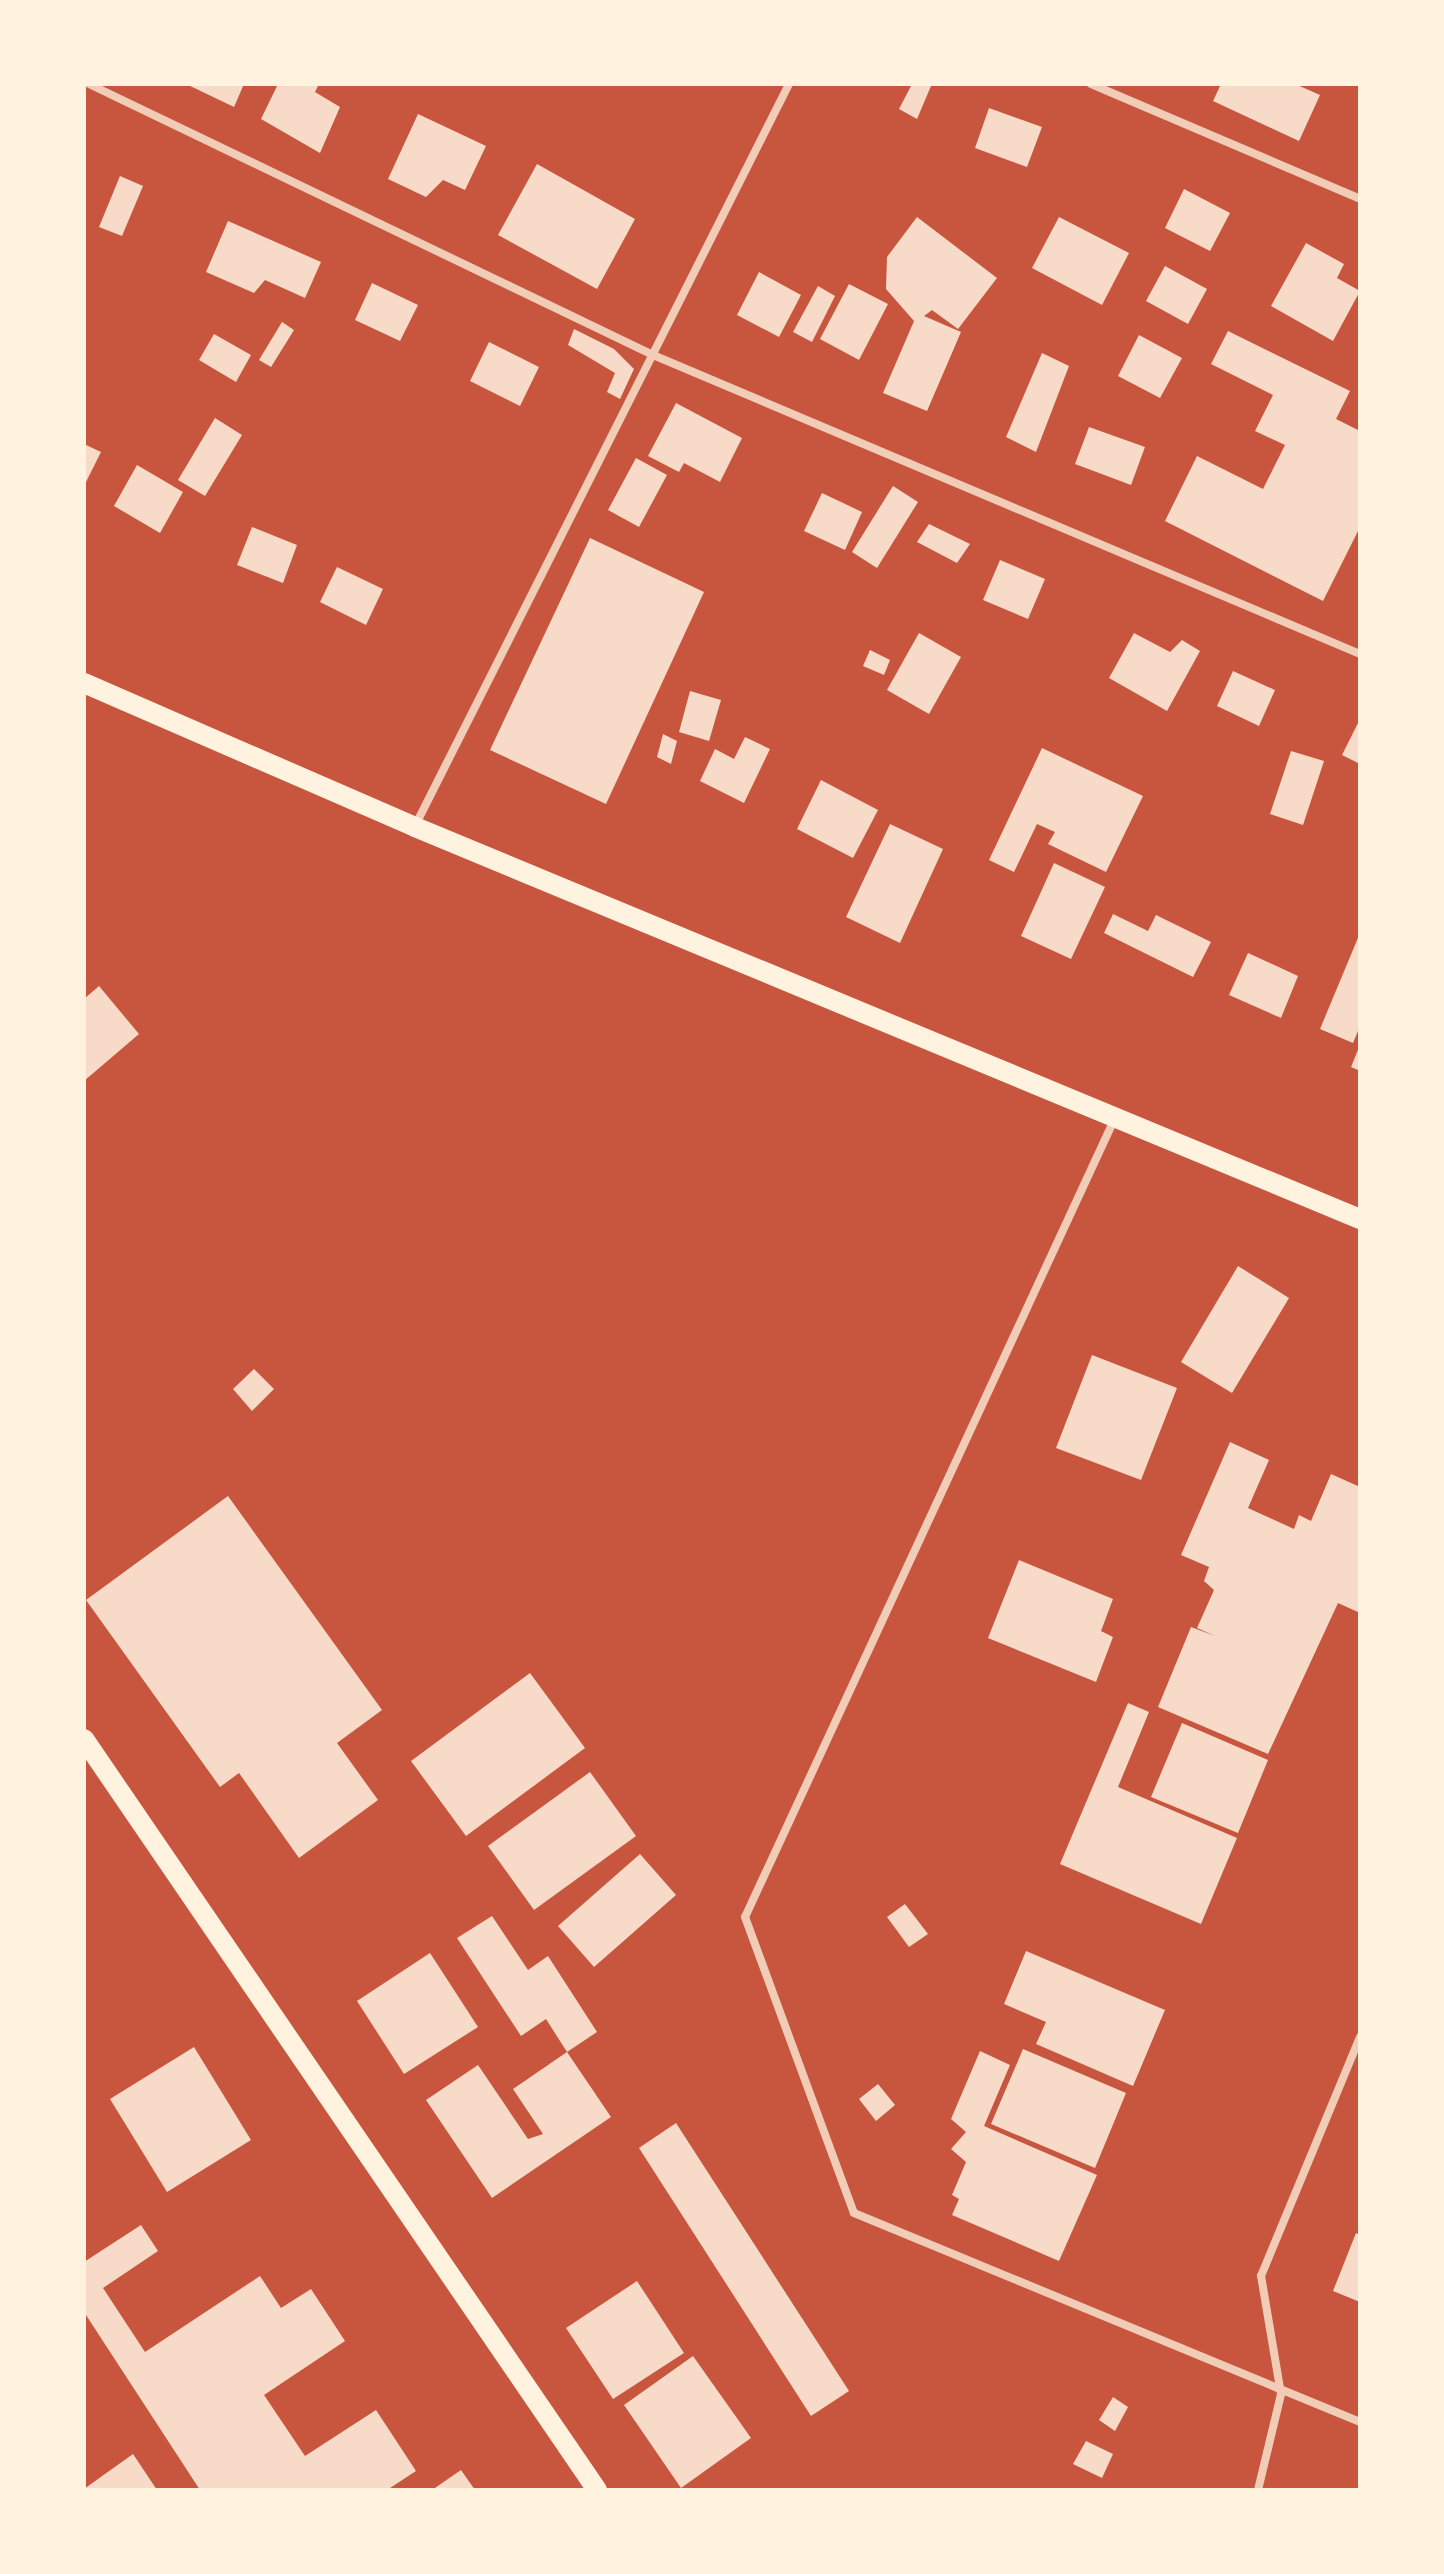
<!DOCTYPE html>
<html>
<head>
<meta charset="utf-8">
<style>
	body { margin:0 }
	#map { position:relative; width:1444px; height:2574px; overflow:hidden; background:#c8553d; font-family:"Nunito Sans",sans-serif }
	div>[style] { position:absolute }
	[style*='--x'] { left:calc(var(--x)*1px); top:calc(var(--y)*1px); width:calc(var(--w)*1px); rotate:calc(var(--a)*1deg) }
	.building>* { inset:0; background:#f7dbc8 }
	.minor>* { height:8px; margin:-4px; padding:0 4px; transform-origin:4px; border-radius:4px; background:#f1ccb7 }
	.primary>* { height:20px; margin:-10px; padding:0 10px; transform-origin:10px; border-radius:10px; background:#fff3e0 }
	span { translate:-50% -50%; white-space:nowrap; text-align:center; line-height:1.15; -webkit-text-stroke:7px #fff3e0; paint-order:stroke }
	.frame { position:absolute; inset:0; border:86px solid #fff3e0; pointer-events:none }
</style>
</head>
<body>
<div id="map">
	<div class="building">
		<div style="clip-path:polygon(186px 84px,244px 84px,234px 107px)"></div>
		<div style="clip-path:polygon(278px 84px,319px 84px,315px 92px,340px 107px,320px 153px,261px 119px)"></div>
		<div style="clip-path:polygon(912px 84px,931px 86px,917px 119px,899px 109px)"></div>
		<div style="clip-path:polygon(1221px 84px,1295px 84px,1320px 95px,1299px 141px,1213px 101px)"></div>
		<div style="clip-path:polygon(989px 108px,1042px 127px,1027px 167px,975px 148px)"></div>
		<div style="clip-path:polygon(418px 114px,486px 146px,465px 190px,443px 180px,426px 197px,388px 179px)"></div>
		<div style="clip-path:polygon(537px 164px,635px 219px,597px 289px,498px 235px)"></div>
		<div style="clip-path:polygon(120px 176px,143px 186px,122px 236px,99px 227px)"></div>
		<div style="clip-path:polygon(1184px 189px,1230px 213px,1210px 251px,1165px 228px)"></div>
		<div style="clip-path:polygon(917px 217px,997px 278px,958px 329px,932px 310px,924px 316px,961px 332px,927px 411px,883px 393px,914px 321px,886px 289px,887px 257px)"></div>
		<div style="clip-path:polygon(1059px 217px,1129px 253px,1102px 305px,1032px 268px)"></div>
		<div style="clip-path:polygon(228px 221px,321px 262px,305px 298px,265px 280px,254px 293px,206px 272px)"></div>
		<div style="clip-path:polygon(1306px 243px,1344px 264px,1337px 278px,1360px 291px,1333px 341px,1271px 306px)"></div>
		<div style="clip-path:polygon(1165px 266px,1207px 289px,1188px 324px,1146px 301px)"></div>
		<div style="clip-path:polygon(759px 272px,801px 295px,779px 337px,737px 315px)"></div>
		<div style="clip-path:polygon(372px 283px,418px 305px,400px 341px,355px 320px)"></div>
		<div style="clip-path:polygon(849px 284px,888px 304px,859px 360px,820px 339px)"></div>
		<div style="clip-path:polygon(818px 286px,835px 296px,812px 342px,793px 332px)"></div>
		<div style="clip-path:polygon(282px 322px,294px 330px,271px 367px,259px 360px)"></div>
		<div style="clip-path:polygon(574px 329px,614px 349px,634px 369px,620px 399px,607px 392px,615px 373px,568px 345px)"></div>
		<div style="clip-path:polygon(1228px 331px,1350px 391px,1336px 419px,1360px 431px,1360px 527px,1323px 601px,1165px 521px,1197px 456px,1263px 489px,1285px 445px,1255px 431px,1273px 395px,1211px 364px)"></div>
		<div style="clip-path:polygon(214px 334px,251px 355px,236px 382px,199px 360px)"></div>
		<div style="clip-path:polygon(1139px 335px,1182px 358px,1160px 398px,1118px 376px)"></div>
		<div style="clip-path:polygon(489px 342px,539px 367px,520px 406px,470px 381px)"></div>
		<div style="clip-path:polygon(1042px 353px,1069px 366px,1036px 452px,1006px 437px)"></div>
		<div style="clip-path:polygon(676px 403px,742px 438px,720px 482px,684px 463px,679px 472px,648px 456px)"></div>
		<div style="clip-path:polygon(215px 418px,242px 435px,205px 496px,178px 480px)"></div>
		<div style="clip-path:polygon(1089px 427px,1145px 447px,1131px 485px,1075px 464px)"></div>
		<div style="clip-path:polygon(84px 444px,101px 452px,84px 486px)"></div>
		<div style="clip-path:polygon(636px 458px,667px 475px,639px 527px,608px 510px)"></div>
		<div style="clip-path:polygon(137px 465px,183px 492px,160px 533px,114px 506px)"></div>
		<div style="clip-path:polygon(893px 486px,918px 502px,877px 568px,852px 552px)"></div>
		<div style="clip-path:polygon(822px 493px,862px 512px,845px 550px,804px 531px)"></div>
		<div style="clip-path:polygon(929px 524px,970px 544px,957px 563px,917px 542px)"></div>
		<div style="clip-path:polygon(252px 527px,297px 545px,283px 583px,237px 565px)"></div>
		<div style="clip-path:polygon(590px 538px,704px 592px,606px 804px,490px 750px)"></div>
		<div style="clip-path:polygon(1000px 560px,1045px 579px,1028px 619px,983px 600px)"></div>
		<div style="clip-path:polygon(337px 567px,383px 589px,366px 625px,320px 602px)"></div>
		<div style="clip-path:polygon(919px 633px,961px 657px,929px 714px,887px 690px)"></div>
		<div style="clip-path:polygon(1134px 633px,1170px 652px,1182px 640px,1200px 651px,1167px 711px,1109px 678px)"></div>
		<div style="clip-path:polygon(870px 650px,890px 660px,884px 675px,863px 666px)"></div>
		<div style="clip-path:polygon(1233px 671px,1275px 690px,1259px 726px,1217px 706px)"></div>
		<div style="clip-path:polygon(690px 691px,721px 700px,709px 741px,679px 732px)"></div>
		<div style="clip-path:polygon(1360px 719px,1360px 764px,1342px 755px)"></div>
		<div style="clip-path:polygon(663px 734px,677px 741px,671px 764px,657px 757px)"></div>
		<div style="clip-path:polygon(745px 737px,770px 749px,744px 803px,700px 781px,715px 749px,734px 759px)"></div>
		<div style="clip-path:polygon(1042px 748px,1143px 796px,1106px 872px,1048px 844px,1055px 832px,1037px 824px,1014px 872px,989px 860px)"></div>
		<div style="clip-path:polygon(1291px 751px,1324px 761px,1303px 825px,1270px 814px)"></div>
		<div style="clip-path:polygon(821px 780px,878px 810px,853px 858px,797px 829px)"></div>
		<div style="clip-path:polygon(890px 824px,943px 849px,900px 943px,846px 917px)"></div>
		<div style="clip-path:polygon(1054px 863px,1105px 887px,1071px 959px,1021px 936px)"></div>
		<div style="clip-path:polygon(1113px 914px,1148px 931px,1156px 915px,1211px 942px,1193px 977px,1104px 933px)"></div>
		<div style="clip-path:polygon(1360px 933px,1360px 1026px,1353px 1043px,1320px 1029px)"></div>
		<div style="clip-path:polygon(1248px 953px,1298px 976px,1281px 1018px,1229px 995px)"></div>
		<div style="clip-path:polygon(99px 986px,139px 1034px,84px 1081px,84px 999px)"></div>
		<div style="clip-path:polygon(1360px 1045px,1360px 1071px,1351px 1067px)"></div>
		<div style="clip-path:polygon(1238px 1266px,1289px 1298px,1232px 1393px,1181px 1362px)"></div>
		<div style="clip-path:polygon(1092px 1355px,1177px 1388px,1141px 1480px,1056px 1448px)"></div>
		<div style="clip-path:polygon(254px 1369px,274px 1389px,252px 1411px,233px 1389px)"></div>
		<div style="clip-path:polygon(1230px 1442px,1269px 1460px,1248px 1508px,1294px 1529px,1299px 1515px,1311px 1521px,1331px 1474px,1360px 1487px,1360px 1613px,1338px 1603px,1268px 1754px,1158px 1707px,1191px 1627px,1215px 1636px,1197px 1628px,1214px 1590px,1204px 1581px,1209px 1567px,1181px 1555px)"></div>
		<div style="clip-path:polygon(228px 1496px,382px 1710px,337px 1743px,378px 1800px,299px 1858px,239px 1773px,220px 1787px,86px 1600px)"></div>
		<div style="clip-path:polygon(1019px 1560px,1113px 1599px,1101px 1631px,1113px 1637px,1096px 1682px,988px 1638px)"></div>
		<div style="clip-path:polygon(530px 1673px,585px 1748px,466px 1836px,411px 1761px)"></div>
		<div style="clip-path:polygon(1128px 1703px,1149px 1712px,1118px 1787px,1237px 1838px,1201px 1924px,1060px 1864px)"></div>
		<div style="clip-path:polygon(1182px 1723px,1268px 1760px,1238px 1833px,1151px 1797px)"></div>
		<div style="clip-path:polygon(590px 1772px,636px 1836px,534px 1910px,488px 1846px)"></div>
		<div style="clip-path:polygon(640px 1854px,676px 1895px,594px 1967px,558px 1926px)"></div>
		<div style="clip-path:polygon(905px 1904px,928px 1934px,909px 1947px,887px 1917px)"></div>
		<div style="clip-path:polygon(492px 1916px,528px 1970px,548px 1956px,597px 2032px,567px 2052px,546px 2019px,521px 2036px,457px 1938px)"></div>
		<div style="clip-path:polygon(1026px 1951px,1165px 2010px,1133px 2086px,1036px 2044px,1046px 2022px,1004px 2004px)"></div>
		<div style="clip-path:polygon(430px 1953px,478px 2027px,404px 2074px,357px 2001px)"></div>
		<div style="clip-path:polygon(194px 2047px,251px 2140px,167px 2192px,110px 2099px)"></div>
		<div style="clip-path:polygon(1023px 2049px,1126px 2093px,1095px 2168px,991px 2124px)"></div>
		<div style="clip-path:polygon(980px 2051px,1010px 2065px,984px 2126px,1097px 2175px,1059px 2261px,952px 2215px,959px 2199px,952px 2195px,966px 2162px,951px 2149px,966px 2132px,951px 2119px)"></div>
		<div style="clip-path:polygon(567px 2052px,611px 2117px,492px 2198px,426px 2100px,478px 2065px,528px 2139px,543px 2134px,513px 2089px)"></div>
		<div style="clip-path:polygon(878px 2084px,895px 2105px,876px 2121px,859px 2099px)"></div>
		<div style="clip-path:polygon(676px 2123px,849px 2391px,811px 2416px,639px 2148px)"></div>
		<div style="clip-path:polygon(141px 2225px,158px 2251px,103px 2288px,145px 2352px,260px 2276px,281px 2308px,311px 2289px,345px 2341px,264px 2395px,305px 2456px,376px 2410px,416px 2471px,387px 2490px,200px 2490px,84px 2312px,84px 2262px)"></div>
		<div style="clip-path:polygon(1356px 2233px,1360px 2235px,1360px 2302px,1333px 2291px)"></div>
		<div style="clip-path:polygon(637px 2281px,684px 2353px,613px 2399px,566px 2328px)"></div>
		<div style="clip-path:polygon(693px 2356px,751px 2438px,681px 2488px,624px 2405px)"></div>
		<div style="clip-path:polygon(1113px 2397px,1128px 2407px,1115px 2431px,1099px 2420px)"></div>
		<div style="clip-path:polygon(1086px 2441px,1113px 2454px,1102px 2478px,1073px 2464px)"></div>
		<div style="clip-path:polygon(133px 2454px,157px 2490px,84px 2490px,84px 2489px)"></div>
		<div style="clip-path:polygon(461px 2470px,475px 2490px,432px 2490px)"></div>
	</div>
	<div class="minor">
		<div style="--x:89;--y:84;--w:626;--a:25.66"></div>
		<div style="--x:653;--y:355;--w:768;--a:22.92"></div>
		<div style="--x:1091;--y:84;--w:293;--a:23.1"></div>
		<div style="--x:415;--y:826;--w:831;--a:-63.25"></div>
		<div style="--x:1114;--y:1120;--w:878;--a:114.84"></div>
		<div style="--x:745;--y:1917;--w:315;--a:69.8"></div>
		<div style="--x:854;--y:2213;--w:547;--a:22.44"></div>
		<div style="--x:1258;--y:2490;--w:99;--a:-76.5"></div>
		<div style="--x:1281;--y:2394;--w:120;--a:-99.6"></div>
		<div style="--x:1261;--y:2276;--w:259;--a:-67.5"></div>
	</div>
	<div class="primary">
		<div style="--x:84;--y:683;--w:361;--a:23.5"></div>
		<div style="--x:415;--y:827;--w:1023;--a:22.53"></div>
		<div style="--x:84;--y:1739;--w:909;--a:55.66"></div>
	</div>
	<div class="frame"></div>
</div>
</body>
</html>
